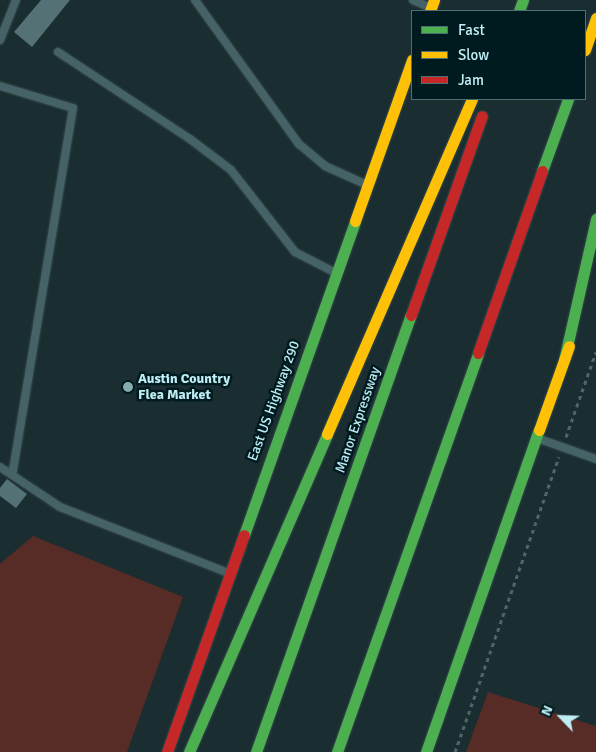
<!DOCTYPE html>
<html>
<head>
<meta charset="utf-8">
<style>
	body { margin:0 }
	#map { position:relative; width:596px; height:752px; overflow:hidden; background:#1a2d30; font-family:Signika,sans-serif }
	div>[style] { position:absolute }
	[style*='--x'] { left:calc(var(--x)*1px); top:calc(var(--y)*1px); width:calc(var(--w)*1px); rotate:calc(var(--a)*1deg) }
	.green>* { inset:0; background:#572b26 }
	.building>* { inset:0; background:#547175 }
	.path>* { height:3px; margin-top:-1.5px; transform-origin:0; background:repeating-linear-gradient(90deg,#4f6568 0 4px,transparent 0 8px) }
	.roads { filter:drop-shadow(0 0 1px #34484b) drop-shadow(0 0 1px #34484b) }
	.lane>* { height:8px; margin:-4px; padding:0 4px; transform-origin:4px; border-radius:4px; background:#456266 }
	.fast>* { height:11px; margin:-5.5px; padding:0 5.5px; transform-origin:5.5px; border-radius:5.5px; background:#4caf50 }
	.slow>* { height:11px; margin:-5.5px; padding:0 5.5px; transform-origin:5.5px; border-radius:5.5px; background:#ffc107 }
	.jam>* { height:11px; margin:-5.5px; padding:0 5.5px; transform-origin:5.5px; border-radius:5.5px; background:#c62828 }
	.dots>* { width:14px; height:14px; translate:-50% -50%; box-sizing:border-box; border:2px solid #001b1f; border-radius:50% }
	span { translate:-50% -50%; white-space:nowrap; text-align:center; line-height:1.15; -webkit-text-stroke:5px #001b1f; paint-order:stroke }
	.poi-label { font-size:14px; color:#beedf4; font-weight:700 }
	.left { translate:0 -50%; text-align:left }
	.street-label { font-size:14px; color:#beedf4 }
	.legend { position:absolute; left:411px; top:10px; width:175px; height:90px; box-sizing:border-box; background:#001b1f; border:1px solid #4c6f74; margin:0; padding:6px 9px; list-style:none; font-size:15px; color:#beedf4 }
	.legend li { display:flex; align-items:center; gap:10px; height:25px }
	.legend b { width:25px; border:1px solid #4c6f74 }
	.north { position:absolute; left:536px; top:692px; width:50px; height:50px; -webkit-text-stroke:4px #001b1f; paint-order:stroke; rotate:294deg; font-size:14px; font-weight:700; line-height:20px; text-align:center; color:#beedf4 }
	.north::after { content:''; display:block; margin:auto; width:18px; height:22px; background:#beedf4; clip-path:polygon(50% 0,100% 100%,50% 72%,0 100%) }
</style>
</head>
<body>
<div id="map">
	<div class="green">
		<div style="clip-path:polygon(33px 536px,183px 597px,127px 752px,0 752px,0 564px)"></div>
		<div style="clip-path:polygon(488px 692px,596px 726px,596px 752px,466px 752px)"></div>
	</div>
	<div class="building">
		<div style="clip-path:polygon(41px 0,70px 0,32px 47px,14px 32px)"></div>
		<div style="clip-path:polygon(7px 479px,27px 494px,16px 508px,0 496px,0 488px)"></div>
	</div>
	<div class="path">
		<div style="--x:566;--y:437;--w:90;--a:-70.6"></div>
		<div style="--x:455;--y:752;--w:313;--a:-70.6"></div>
	</div>
	<div class="roads">
		<div class="lane">
			<div style="--x:195;--y:0;--w:178;--a:54.2"></div>
			<div style="--x:299;--y:144;--w:34;--a:40"></div>
			<div style="--x:325;--y:166;--w:46;--a:24.3"></div>
			<div style="--x:413;--y:0;--w:20;--a:24"></div>
			<div style="--x:0;--y:40;--w:43;--a:-68.2"></div>
			<div style="--x:58;--y:52;--w:158;--a:33.4"></div>
			<div style="--x:190;--y:139;--w:51;--a:37.1"></div>
			<div style="--x:231;--y:170;--w:104;--a:52"></div>
			<div style="--x:295;--y:252;--w:46;--a:27.1"></div>
			<div style="--x:0;--y:86;--w:76;--a:16.8"></div>
			<div style="--x:73;--y:108;--w:372;--a:99.4"></div>
			<div style="--x:537;--y:438;--w:63;--a:19.6"></div>
			<div style="--x:0;--y:467;--w:72;--a:33.7"></div>
			<div style="--x:60;--y:507;--w:180;--a:21.4"></div>
		</div>
		<div class="fast">
			<div style="--x:519;--y:11;--w:12;--a:-70"></div>
			<div style="--x:542;--y:171;--w:77;--a:-70.1"></div>
			<div style="--x:564;--y:360;--w:145;--a:-77.2"></div>
			<div style="--x:244;--y:535;--w:333;--a:-70.5"></div>
			<div style="--x:189;--y:752;--w:347;--a:-66.5"></div>
			<div style="--x:256;--y:752;--w:464;--a:-70.5"></div>
			<div style="--x:337;--y:752;--w:423;--a:-70.5"></div>
			<div style="--x:426;--y:752;--w:341;--a:-70.7"></div>
		</div>
		<div class="slow">
			<div style="--x:430;--y:11;--w:12;--a:-70"></div>
			<div style="--x:585;--y:50;--w:34;--a:-71"></div>
			<div style="--x:355;--y:221;--w:171;--a:-70.5"></div>
			<div style="--x:539;--y:430;--w:89;--a:-70.3"></div>
			<div style="--x:327;--y:434;--w:365;--a:-66.6"></div>
		</div>
		<div class="jam">
			<div style="--x:411;--y:315;--w:211;--a:-70.4"></div>
			<div style="--x:478;--y:353;--w:193;--a:-70.6"></div>
			<div style="--x:167;--y:752;--w:230;--a:-70.5"></div>
		</div>
	</div>
	<div class="dots">
		<div style="left:128px;top:387px;background:#85aaaf"></div>
	</div>
	<div class="poi-label">
		<span class="left" style="left:138px;top:387px">Austin Country<br>Flea Market</span>
	</div>
	<div class="street-label">
		<span style="left:274px;top:401px;rotate:-70deg">East US Highway 290</span>
		<span style="left:358px;top:420px;rotate:-71deg">Manor Expressway</span>
	</div>
	<ul class="legend">
	<li><b style="height:6px;background:#4caf50"></b>Fast</li>
	<li><b style="height:6px;background:#ffc107"></b>Slow</li>
	<li><b style="height:6px;background:#c62828"></b>Jam</li>
	</ul>
	<div class="north">N</div>
</div>
</body>
</html>
